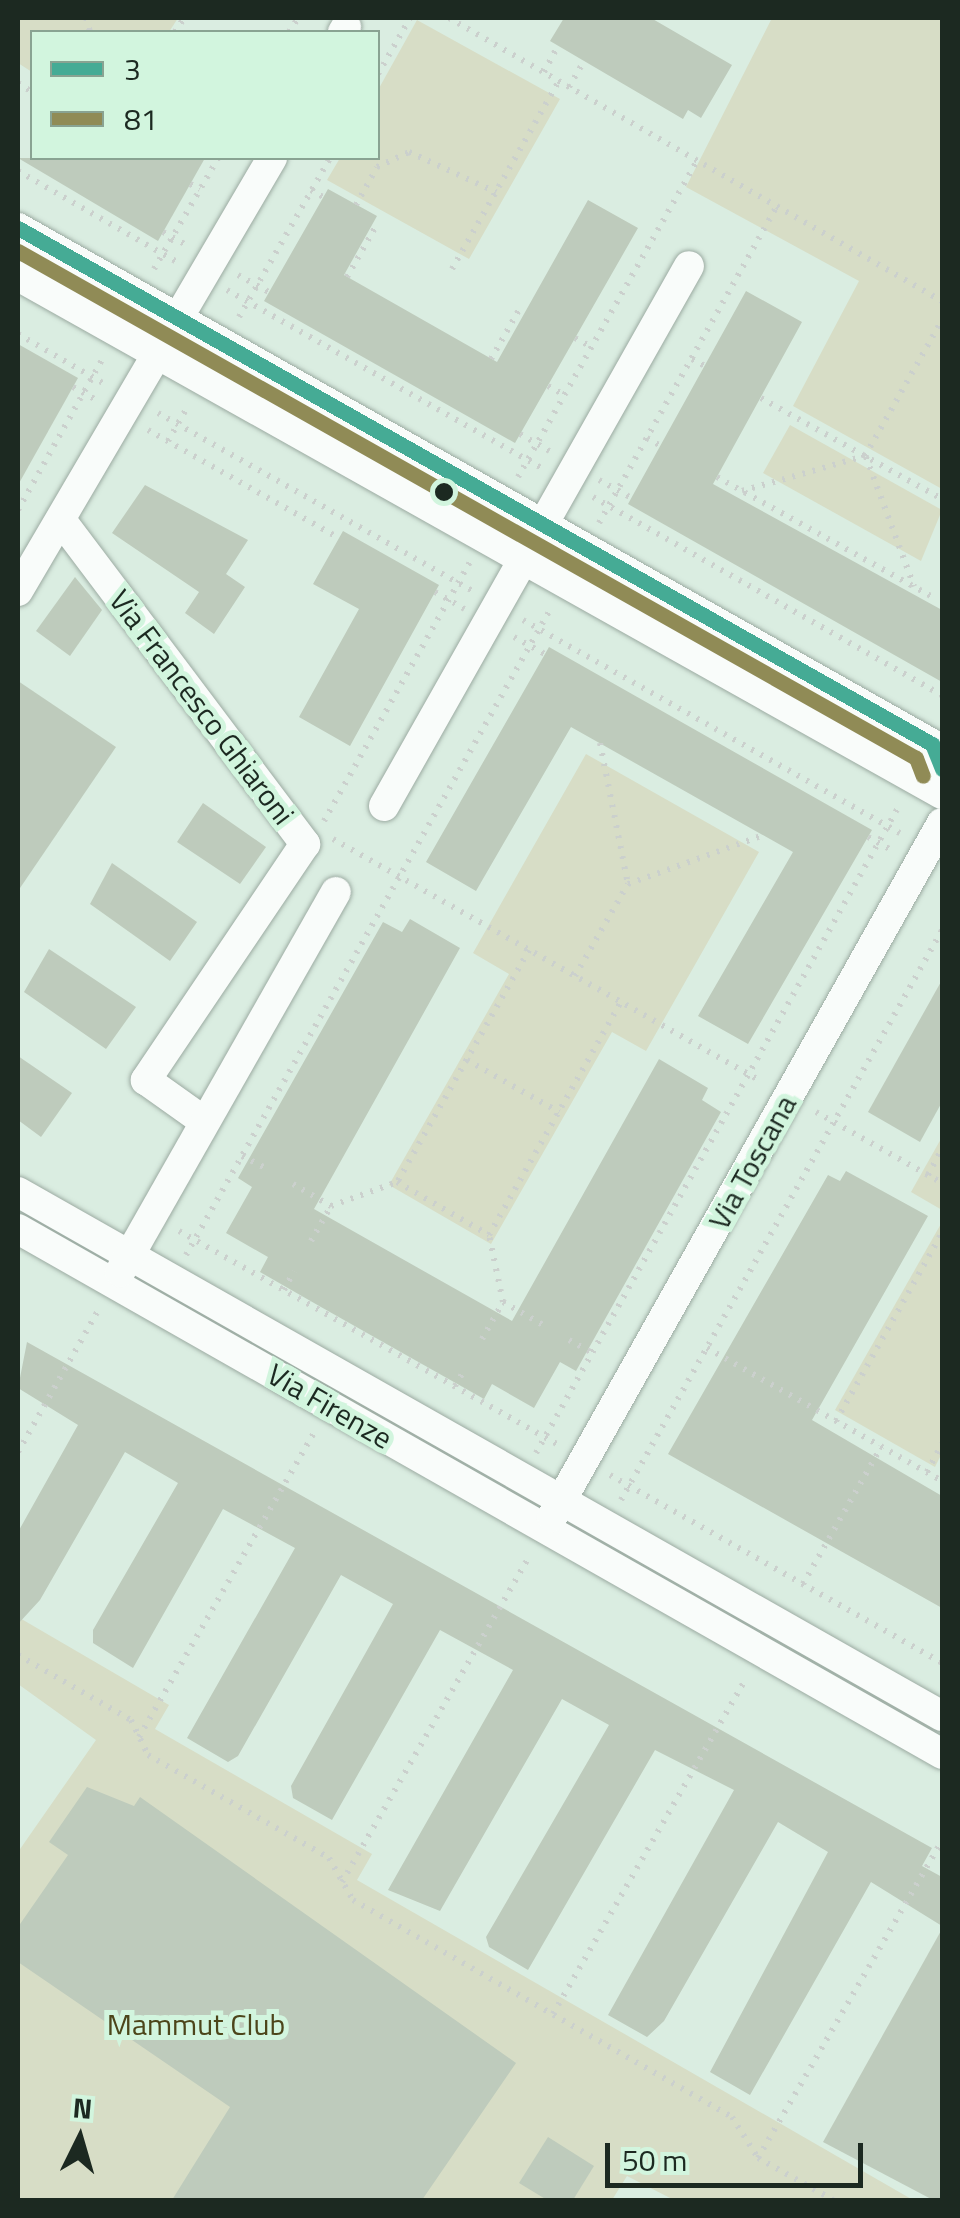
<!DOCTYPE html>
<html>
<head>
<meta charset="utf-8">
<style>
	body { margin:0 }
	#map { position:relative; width:960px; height:2218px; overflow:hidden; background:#daede1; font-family:"Titillium Web",sans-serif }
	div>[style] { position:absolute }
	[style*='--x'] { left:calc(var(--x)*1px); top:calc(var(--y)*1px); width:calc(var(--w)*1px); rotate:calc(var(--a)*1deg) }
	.green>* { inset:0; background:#d7ddc6 }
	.building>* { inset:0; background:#becbbc }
	.path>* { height:6px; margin-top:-3px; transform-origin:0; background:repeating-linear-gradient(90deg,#cbd0cd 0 2.5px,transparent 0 10.5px) }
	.roads { filter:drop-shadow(0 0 2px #9caba2) drop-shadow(0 0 2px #9caba2) }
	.street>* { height:30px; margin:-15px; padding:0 15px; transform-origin:15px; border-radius:15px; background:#f9fcfa }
	.bus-1>* { height:15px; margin:-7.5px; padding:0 7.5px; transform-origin:7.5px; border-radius:7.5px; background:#45ab95 }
	.bus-2>* { height:15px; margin:-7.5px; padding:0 7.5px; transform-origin:7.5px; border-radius:7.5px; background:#908b56 }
	.dots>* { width:28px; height:28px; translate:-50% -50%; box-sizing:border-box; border:5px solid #d2f5de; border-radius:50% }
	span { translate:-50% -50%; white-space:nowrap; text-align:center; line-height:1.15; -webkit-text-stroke:10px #d2f5de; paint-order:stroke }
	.street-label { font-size:30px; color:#1c2921 }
	.park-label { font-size:30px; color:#4c451a }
	.frame { position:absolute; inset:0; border:20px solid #1c2921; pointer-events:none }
	.legend { position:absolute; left:30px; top:30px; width:350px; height:130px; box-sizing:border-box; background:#d2f5de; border:2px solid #89a392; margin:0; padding:12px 18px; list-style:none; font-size:30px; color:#1c2921 }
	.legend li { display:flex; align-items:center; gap:20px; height:50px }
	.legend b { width:50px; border:2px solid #89a392 }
	.north { position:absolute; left:30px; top:2088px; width:100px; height:100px; -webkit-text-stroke:8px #d2f5de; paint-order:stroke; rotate:5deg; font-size:28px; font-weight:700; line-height:40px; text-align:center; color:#1c2921 }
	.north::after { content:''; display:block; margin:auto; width:35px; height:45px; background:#1c2921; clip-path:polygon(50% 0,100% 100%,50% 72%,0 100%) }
	.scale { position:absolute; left:605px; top:2143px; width:258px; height:45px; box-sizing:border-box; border:5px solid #1c2921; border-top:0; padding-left:12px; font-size:30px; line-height:35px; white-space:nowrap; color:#1c2921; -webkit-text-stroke:8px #d2f5de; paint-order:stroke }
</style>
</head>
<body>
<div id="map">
	<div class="green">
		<div style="clip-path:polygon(18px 18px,178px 18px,169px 32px,32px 32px,32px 72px,18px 63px)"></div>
		<div style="clip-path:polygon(772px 18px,942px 18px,942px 489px,793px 406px,859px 281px,686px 187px)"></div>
		<div style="clip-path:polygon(417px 20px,560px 99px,469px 259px,327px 180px,340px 158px,378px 158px,378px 90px)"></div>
		<div style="clip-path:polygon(790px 425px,942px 510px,921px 561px,763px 473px)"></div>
		<div style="clip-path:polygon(586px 754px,759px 852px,646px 1051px,612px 1032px,491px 1244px,389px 1185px,509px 974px,473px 953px)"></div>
		<div style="clip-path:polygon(942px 1137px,942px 1210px,911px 1192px)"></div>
		<div style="clip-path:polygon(942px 1222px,942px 1453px,935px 1467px,835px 1410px)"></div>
		<div style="clip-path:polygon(18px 1617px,169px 1705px,155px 1729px,372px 1854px,357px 1880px,913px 2200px,674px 2200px,627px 2176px,612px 2200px,18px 2200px,18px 1852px,96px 1740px,18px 1684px)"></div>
	</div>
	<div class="building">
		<div style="clip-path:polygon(564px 18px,651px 18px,732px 65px,701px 118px,688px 110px,683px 119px,550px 41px)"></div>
		<div style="clip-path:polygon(18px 158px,205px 158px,158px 241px)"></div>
		<div style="clip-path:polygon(328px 189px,377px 216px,344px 275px,497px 362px,588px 200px,638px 228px,515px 443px,264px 301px)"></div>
		<div style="clip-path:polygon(746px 291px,802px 322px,713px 484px,942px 610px,942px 682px,628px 504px)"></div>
		<div style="clip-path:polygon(18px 344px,78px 378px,18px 485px)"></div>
		<div style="clip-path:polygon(145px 485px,248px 540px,226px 574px,245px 587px,214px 634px,185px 613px,199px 592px,112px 533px)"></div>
		<div style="clip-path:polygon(343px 531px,439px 585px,350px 746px,299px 717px,359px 609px,313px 584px)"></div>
		<div style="clip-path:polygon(75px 577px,102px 610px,70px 656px,36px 631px)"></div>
		<div style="clip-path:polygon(549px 647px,872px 830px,748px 1044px,698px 1016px,793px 852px,571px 727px,476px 891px,426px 862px)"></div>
		<div style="clip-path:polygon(18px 681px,116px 747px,18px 891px)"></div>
		<div style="clip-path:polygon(203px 803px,266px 847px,240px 884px,177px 842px)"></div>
		<div style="clip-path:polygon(112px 863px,197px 922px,170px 961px,90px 904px)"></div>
		<div style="clip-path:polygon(410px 919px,460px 948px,314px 1209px,512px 1321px,659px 1059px,708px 1088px,702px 1100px,721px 1112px,576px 1371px,560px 1362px,534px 1408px,492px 1384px,484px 1399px,321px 1307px,260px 1272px,268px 1257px,226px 1233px,252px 1187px,238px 1178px,383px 922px,402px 932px)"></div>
		<div style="clip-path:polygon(49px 949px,136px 1007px,106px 1049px,24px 992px)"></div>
		<div style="clip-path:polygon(942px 980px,942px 1102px,920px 1142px,868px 1112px)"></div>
		<div style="clip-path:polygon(18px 1056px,72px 1093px,41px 1137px,18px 1120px)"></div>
		<div style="clip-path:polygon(846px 1171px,928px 1216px,812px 1420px,942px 1496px,942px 1608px,668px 1454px,828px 1175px,840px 1181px)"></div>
		<div style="clip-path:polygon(27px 1342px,932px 1848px,922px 1866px,942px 1877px,942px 1926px,871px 1882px,750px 2095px,710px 2072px,828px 1852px,778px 1822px,664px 2021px,647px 2037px,608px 2015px,734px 1790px,655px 1750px,528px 1970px,489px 1947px,486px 1937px,609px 1725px,562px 1699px,440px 1911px,388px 1890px,513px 1670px,440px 1630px,332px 1820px,293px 1798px,291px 1786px,393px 1604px,341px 1575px,238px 1756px,228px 1762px,187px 1738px,295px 1548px,223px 1509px,133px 1668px,93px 1643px,93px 1630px,178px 1483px,125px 1452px,40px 1600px,18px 1624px,18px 1532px,78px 1425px,18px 1388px)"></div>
		<div style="clip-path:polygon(87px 1787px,134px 1806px,140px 1797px,516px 2063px,422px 2200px,172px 2200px,230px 2107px,18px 1962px,18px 1927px,68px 1855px,49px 1842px)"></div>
		<div style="clip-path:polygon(942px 1929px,942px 2200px,933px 2200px,823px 2142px)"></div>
		<div style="clip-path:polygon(548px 2137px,594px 2166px,573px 2200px,547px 2200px,519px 2183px)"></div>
	</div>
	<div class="path">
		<div style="--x:86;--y:18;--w:15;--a:74"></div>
		<div style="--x:449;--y:18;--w:568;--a:29.86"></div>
		<div style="--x:175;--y:32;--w:17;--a:-57"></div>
		<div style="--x:289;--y:32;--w:17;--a:-57"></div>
		<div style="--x:544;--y:72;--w:30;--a:-62"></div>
		<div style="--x:378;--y:74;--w:64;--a:-60.3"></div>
		<div style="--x:18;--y:83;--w:17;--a:33"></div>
		<div style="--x:569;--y:87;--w:30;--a:-60"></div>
		<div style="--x:18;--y:171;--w:183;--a:29.8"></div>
		<div style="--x:190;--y:184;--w:11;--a:27"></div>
		<div style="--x:311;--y:190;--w:14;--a:30"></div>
		<div style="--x:356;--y:205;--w:43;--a:-61.1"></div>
		<div style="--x:377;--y:167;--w:35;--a:-25"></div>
		<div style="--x:409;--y:152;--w:96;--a:24.7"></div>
		<div style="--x:163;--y:232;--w:29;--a:29"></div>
		<div style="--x:154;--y:269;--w:128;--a:-60"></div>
		<div style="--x:452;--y:269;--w:216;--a:-60.4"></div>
		<div style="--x:238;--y:275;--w:35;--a:29"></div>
		<div style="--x:347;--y:277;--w:59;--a:-60.4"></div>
		<div style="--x:227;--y:290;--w:363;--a:29.5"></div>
		<div style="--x:239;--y:317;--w:183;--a:-60.2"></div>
		<div style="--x:18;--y:334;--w:98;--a:30"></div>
		<div style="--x:575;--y:338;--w:18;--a:29"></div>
		<div style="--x:491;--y:359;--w:59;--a:-60.4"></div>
		<div style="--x:692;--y:359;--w:15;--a:28"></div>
		<div style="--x:548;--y:386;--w:18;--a:29"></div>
		<div style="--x:73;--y:387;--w:29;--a:29"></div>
		<div style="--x:761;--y:398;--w:207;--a:29.2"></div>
		<div style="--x:158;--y:413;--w:363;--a:29.5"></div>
		<div style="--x:148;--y:430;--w:219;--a:29.5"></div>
		<div style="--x:520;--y:434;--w:34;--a:30"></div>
		<div style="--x:647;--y:438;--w:16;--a:30"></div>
		<div style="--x:168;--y:441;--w:40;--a:-60.3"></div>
		<div style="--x:866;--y:457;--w:138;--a:69.6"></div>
		<div style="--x:518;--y:477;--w:364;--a:-60.5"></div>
		<div style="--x:717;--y:477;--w:248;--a:29.1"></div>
		<div style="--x:599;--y:480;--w:38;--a:29"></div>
		<div style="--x:742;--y:491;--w:128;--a:-15.9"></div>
		<div style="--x:865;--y:456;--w:156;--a:-60.5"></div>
		<div style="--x:593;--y:497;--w:401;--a:29.6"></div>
		<div style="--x:18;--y:510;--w:174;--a:-60.8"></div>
		<div style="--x:599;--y:523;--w:364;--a:-60.7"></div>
		<div style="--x:435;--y:592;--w:34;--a:30"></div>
		<div style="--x:523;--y:620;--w:433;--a:29.5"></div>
		<div style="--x:514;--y:637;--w:35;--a:29"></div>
		<div style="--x:600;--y:743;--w:144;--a:78.8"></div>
		<div style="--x:324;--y:821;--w:297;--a:-60.6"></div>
		<div style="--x:868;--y:837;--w:29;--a:29"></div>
		<div style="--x:333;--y:839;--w:492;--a:29.5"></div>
		<div style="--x:529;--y:950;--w:267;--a:119.6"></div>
		<div style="--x:397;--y:1182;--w:106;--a:29.9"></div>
		<div style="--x:489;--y:1235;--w:268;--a:-60.5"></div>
		<div style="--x:575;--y:976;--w:106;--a:-60.1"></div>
		<div style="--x:628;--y:884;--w:144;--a:-19.9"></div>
		<div style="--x:467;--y:1060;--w:106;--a:29.5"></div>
		<div style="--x:816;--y:1112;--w:145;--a:29.4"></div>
		<div style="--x:242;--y:1156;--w:28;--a:27"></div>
		<div style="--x:928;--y:1175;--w:30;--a:-62"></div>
		<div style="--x:293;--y:1184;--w:44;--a:30.1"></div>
		<div style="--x:179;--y:1231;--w:437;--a:29.4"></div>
		<div style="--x:311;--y:1241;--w:40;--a:-60.3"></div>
		<div style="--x:331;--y:1206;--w:70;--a:-20"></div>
		<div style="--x:186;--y:1255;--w:743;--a:-60.57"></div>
		<div style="--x:284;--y:1290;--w:21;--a:-62"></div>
		<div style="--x:503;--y:1302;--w:46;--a:29.9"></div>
		<div style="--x:482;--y:1339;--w:43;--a:-60.4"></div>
		<div style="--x:503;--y:1302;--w:68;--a:-101.8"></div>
		<div style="--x:569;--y:1340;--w:26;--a:29"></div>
		<div style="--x:707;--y:1348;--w:270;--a:29.5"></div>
		<div style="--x:455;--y:1386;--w:20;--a:-60"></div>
		<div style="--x:836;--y:1421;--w:216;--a:-60.6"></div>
		<div style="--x:18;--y:1452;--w:164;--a:-60.5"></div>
		<div style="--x:536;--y:1453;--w:742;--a:-60.71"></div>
		<div style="--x:927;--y:1472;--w:32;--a:-62"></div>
		<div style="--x:610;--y:1475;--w:382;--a:29.5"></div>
		<div style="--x:621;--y:1500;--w:654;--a:-60.61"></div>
		<div style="--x:803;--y:1584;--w:158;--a:-60.3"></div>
		<div style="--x:18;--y:1655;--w:130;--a:29.9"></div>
		<div style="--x:131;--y:1720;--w:39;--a:64"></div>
		<div style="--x:148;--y:1755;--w:208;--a:29.6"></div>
		<div style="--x:329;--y:1858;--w:48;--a:60.3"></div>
		<div style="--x:353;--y:1900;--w:437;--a:29.8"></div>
		<div style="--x:732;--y:2117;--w:49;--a:57.6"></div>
		<div style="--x:758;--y:2158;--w:86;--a:29.2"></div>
		<div style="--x:139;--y:1737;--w:351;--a:-60.1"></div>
		<div style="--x:342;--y:1882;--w:377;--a:-60.1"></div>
		<div style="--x:553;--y:2014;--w:387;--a:-60.1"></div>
		<div style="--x:758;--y:2158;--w:367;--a:-59.9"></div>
	</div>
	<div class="roads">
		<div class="street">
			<div style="--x:343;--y:32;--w:6;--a:-59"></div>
			<div style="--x:18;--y:228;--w:1050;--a:29.45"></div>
			<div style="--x:932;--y:744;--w:27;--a:68"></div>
			<div style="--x:18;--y:276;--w:1059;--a:29.28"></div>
			<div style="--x:64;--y:524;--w:401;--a:53"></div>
			<div style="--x:305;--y:844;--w:285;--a:124"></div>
			<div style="--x:146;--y:1080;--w:72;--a:35.4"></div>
			<div style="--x:18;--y:591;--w:502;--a:-59.6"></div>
			<div style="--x:384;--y:806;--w:620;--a:-60.54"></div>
			<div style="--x:18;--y:1192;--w:1062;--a:29.56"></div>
			<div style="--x:18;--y:1229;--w:1063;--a:29.6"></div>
			<div style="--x:120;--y:1272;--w:437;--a:-60.4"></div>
			<div style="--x:552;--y:1517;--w:796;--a:-60.67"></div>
		</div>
	</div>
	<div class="bus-1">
		<div style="--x:18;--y:228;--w:1050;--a:29.45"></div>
		<div style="--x:932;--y:744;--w:27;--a:68"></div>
	</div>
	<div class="bus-2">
		<div style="--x:18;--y:251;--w:1031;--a:29.45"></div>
		<div style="--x:916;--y:758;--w:19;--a:69"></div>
	</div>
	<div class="dots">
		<div style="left:444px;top:492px;background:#1c2921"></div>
	</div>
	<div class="street-label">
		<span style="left:202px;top:707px;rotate:53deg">Via Francesco Ghiaroni</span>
		<span style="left:752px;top:1162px;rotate:-61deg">Via Toscana</span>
		<span style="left:330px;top:1406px;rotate:30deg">Via Firenze</span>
	</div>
	<div class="park-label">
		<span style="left:196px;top:2024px">Mammut Club</span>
	</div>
	<div class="frame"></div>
	<ul class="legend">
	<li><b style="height:12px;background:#45ab95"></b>3</li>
	<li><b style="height:12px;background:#908b56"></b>81</li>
	</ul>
	<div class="north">N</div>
	<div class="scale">50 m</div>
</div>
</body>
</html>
